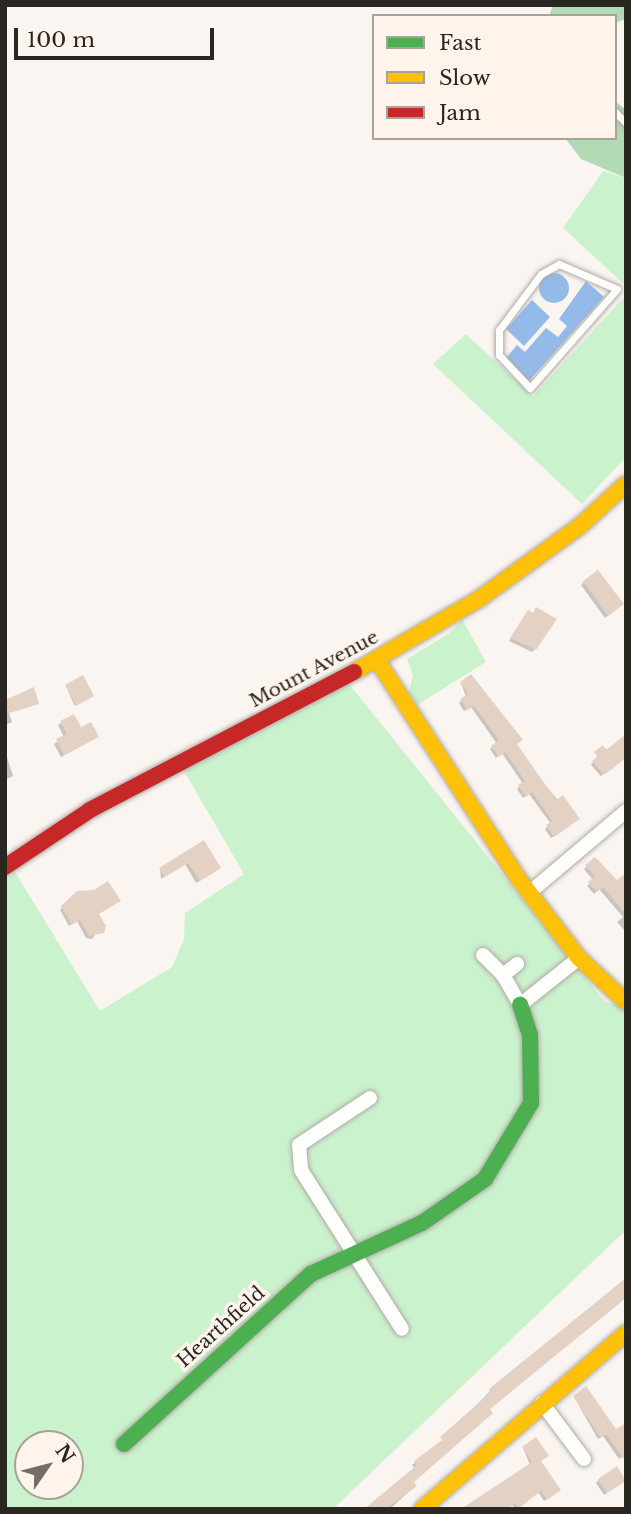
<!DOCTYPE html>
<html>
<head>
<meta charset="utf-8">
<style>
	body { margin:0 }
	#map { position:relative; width:631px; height:1514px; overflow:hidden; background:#faf5f0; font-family:"Libre Baskerville",serif }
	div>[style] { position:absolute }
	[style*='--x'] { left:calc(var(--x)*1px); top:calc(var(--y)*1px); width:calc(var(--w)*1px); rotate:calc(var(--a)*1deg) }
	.green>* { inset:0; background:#caf2cc }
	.forest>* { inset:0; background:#b2dbb5 }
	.water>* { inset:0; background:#94baea }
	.round { border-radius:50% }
	.shadow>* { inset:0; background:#0003 }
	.building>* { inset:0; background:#e3d2c3 }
	.roads { filter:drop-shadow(0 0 2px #afaba7) drop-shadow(0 0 2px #afaba7) }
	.lane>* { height:7px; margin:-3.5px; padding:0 3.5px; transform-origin:3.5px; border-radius:3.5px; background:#fefefd }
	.street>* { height:14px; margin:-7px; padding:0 7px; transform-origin:7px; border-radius:7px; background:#fefefd }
	.fast>* { height:16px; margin:-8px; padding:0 8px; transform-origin:8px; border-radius:8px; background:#4caf50 }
	.slow>* { height:16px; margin:-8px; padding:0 8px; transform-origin:8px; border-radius:8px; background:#ffc107 }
	.jam>* { height:16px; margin:-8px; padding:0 8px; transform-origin:8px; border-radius:8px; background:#c62828 }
	span { translate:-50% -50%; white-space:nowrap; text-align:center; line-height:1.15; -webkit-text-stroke:7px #fef4ec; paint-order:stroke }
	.street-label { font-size:19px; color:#2a2622 }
	.frame { position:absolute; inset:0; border:7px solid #2a2622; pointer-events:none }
	.legend { position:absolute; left:372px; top:14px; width:245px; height:126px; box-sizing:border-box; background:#fef4ec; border:2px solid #a9a29b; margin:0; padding:9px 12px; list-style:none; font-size:21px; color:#2a2622 }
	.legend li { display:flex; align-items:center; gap:14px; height:35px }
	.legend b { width:35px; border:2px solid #a9a29b }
	.north { position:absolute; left:14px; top:1430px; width:70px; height:70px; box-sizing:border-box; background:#fef4ec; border:2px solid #a9a29b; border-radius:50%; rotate:55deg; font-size:19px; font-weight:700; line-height:28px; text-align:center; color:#2a2622 }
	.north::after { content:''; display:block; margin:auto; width:24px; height:32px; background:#736e6a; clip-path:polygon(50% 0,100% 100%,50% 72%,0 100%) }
	.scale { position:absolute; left:14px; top:28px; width:200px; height:32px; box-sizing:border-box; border:4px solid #2a2622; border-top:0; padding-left:9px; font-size:21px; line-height:24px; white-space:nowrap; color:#2a2622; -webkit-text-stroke:5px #fef4ec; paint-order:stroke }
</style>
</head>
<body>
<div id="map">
	<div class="green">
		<div style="clip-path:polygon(603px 171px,626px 178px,626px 286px,563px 228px)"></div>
		<div style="clip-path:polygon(626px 295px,626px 457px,582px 504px,433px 364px,466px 334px,533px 396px)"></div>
		<div style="clip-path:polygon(462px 619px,486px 662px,417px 705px,409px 692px,413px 675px,407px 659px,450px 633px)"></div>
		<div style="clip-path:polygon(evenodd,349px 684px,605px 1002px,626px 1007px,626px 1230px,333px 1509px,5px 1509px,5px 879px,15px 872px,100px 1011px,172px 967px,184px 939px,185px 913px,244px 874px,184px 771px,349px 684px,28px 1444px,70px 1444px,70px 1486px,28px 1486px,28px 1444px)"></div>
	</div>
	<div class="forest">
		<div style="clip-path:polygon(553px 5px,626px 5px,626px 19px,615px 23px,615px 16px,549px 16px)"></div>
		<div style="clip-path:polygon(615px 101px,626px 110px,626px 178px,581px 159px,565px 138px,615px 138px)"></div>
	</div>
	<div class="water">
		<div class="round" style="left:539px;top:273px;width:30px;height:30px"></div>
		<div style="clip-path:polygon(586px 281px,604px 297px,529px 381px,505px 359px,517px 345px,525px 352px,546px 328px,558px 337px,567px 326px,559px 319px)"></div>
		<div style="clip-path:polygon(532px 300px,550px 317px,524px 346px,506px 329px)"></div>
	</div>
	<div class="shadow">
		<div style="clip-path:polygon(584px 582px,619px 607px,605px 618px,581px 585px)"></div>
		<div style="clip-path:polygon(525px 615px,535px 649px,532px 652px,509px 641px)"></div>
		<div style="clip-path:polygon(461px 683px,575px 821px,551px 838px,545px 829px,551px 824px,529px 794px,523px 798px,517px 789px,523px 784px,502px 753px,496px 758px,490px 749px,497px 744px,471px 707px,464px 711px,459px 703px,466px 697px)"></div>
		<div style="clip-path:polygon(66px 686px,91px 697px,74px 705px)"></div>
		<div style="clip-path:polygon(33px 689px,35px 705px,9px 713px,12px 722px,5px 725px,5px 702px)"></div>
		<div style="clip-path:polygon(73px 716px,80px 729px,94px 739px,61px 757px,54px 744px,64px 737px,58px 725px)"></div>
		<div style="clip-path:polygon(603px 748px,626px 753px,601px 776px,591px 765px)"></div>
		<div style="clip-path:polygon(5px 751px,13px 776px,5px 780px)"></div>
		<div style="clip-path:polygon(204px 842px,216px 871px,196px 883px,185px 864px,161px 879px,160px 869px)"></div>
		<div style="clip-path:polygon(595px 859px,626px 894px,624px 930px,617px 922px,623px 917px,599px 889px,594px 894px,587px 886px,593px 880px,584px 869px)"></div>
		<div style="clip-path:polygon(78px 892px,103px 925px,92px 939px,86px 938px,77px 921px,69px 926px,60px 910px)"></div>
		<div style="clip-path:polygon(626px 1278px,412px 1482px,415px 1486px,390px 1509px,367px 1509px,415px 1468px,412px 1465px,440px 1444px,490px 1391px)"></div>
		<div style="clip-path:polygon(574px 1397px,616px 1432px,626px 1454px,619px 1459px,603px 1436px,598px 1439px)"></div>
		<div style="clip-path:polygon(523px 1448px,539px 1462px,556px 1492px,544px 1501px,538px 1492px,516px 1509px,512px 1505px,464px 1509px,530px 1465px)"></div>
		<div style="clip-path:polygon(599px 1480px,621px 1483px,604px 1495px,596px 1483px)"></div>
	</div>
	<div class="building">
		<div style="clip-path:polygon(598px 570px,624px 604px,608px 616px,583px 581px)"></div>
		<div style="clip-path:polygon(536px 607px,557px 619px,536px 650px,510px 638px,528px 610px,533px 613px)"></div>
		<div style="clip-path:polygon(471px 674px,523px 740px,517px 744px,556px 800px,563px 795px,580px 819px,554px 837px,546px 825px,552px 821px,532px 792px,526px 797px,518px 785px,525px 781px,517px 769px,505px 752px,499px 757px,491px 746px,499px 740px,474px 706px,468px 710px,460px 699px,468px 694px,460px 682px)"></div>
		<div style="clip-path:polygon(83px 675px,94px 696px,76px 706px,65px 685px)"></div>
		<div style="clip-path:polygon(34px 687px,39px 704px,5px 714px,5px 700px)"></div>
		<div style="clip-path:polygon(74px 714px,81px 727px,91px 722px,99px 737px,64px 755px,56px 739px,67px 734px,60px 721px)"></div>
		<div style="clip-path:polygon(626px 734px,626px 758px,604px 775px,592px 761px,598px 757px,594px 752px,603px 745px,606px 750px)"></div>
		<div style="clip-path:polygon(204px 840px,221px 868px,200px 881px,188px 863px,165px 877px,159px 868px)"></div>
		<div style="clip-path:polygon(595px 857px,617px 880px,626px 873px,626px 914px,603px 887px,597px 892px,588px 882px,595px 876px,585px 865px)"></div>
		<div style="clip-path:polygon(108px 881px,121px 901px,99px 914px,106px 926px,104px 933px,89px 936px,80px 920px,72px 925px,61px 906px,77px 891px,94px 890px)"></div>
		<div style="clip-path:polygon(626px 1278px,626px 1298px,490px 1409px,493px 1413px,414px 1482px,417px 1486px,386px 1509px,364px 1509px,417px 1465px,414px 1461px,442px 1440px,440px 1437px,491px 1392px,489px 1389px)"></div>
		<div style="clip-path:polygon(586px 1386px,616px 1429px,626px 1423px,626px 1462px,606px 1434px,601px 1438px,573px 1396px)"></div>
		<div style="clip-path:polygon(536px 1437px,549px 1456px,541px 1461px,561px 1490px,547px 1500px,541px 1491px,519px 1508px,515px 1503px,508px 1509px,461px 1509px,532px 1462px,522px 1447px)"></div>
		<div style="clip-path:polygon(617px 1466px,626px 1481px,607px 1493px,598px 1479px)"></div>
	</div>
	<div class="roads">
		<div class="lane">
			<div style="--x:615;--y:112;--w:16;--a:45"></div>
			<div style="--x:559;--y:264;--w:63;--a:23.3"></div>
			<div style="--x:617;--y:289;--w:132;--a:131.3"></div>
			<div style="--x:530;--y:388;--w:45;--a:-133.2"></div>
			<div style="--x:499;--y:355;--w:25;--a:-90"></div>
			<div style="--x:499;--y:330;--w:70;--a:-53.1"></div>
			<div style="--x:541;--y:274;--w:21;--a:-29"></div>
		</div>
		<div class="street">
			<div style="--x:529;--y:893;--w:127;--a:-40.2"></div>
			<div style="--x:483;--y:955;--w:28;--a:45"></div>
			<div style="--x:503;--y:975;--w:34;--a:60"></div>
			<div style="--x:520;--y:1005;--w:75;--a:-38.5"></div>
			<div style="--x:503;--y:975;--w:18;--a:-38"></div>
			<div style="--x:370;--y:1098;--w:85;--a:146.5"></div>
			<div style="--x:299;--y:1145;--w:25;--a:85"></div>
			<div style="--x:301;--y:1170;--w:188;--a:57.6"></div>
			<div style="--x:542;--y:1403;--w:70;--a:53.1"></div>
		</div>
		<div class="fast">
			<div style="--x:124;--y:1444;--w:253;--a:-42.3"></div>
			<div style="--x:311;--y:1274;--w:122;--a:-24.7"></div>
			<div style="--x:422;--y:1223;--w:77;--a:-34.9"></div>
			<div style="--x:485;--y:1179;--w:89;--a:-58.8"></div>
			<div style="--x:531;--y:1103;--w:68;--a:-90.8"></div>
			<div style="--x:530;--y:1035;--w:32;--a:-108"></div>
		</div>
		<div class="slow">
			<div style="--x:377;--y:660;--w:260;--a:57.1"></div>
			<div style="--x:518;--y:878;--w:101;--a:52.7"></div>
			<div style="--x:579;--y:958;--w:64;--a:43.1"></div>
			<div style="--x:354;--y:672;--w:145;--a:-30.3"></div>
			<div style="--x:479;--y:599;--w:125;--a:-35.9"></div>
			<div style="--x:580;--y:526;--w:62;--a:-42.4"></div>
			<div style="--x:422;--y:1509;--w:269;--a:-40.8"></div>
		</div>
		<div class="jam">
			<div style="--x:5;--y:867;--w:102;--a:-33.8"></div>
			<div style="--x:90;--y:810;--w:298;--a:-27.6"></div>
		</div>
	</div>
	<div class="street-label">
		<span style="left:314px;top:669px;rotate:-28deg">Mount Avenue</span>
		<span style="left:221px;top:1327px;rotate:-42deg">Hearthfield</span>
	</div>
	<div class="frame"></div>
	<ul class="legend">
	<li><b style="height:9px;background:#4caf50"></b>Fast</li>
	<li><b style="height:9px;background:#ffc107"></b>Slow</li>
	<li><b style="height:9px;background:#c62828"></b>Jam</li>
	</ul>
	<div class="north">N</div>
	<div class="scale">100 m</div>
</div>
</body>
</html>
